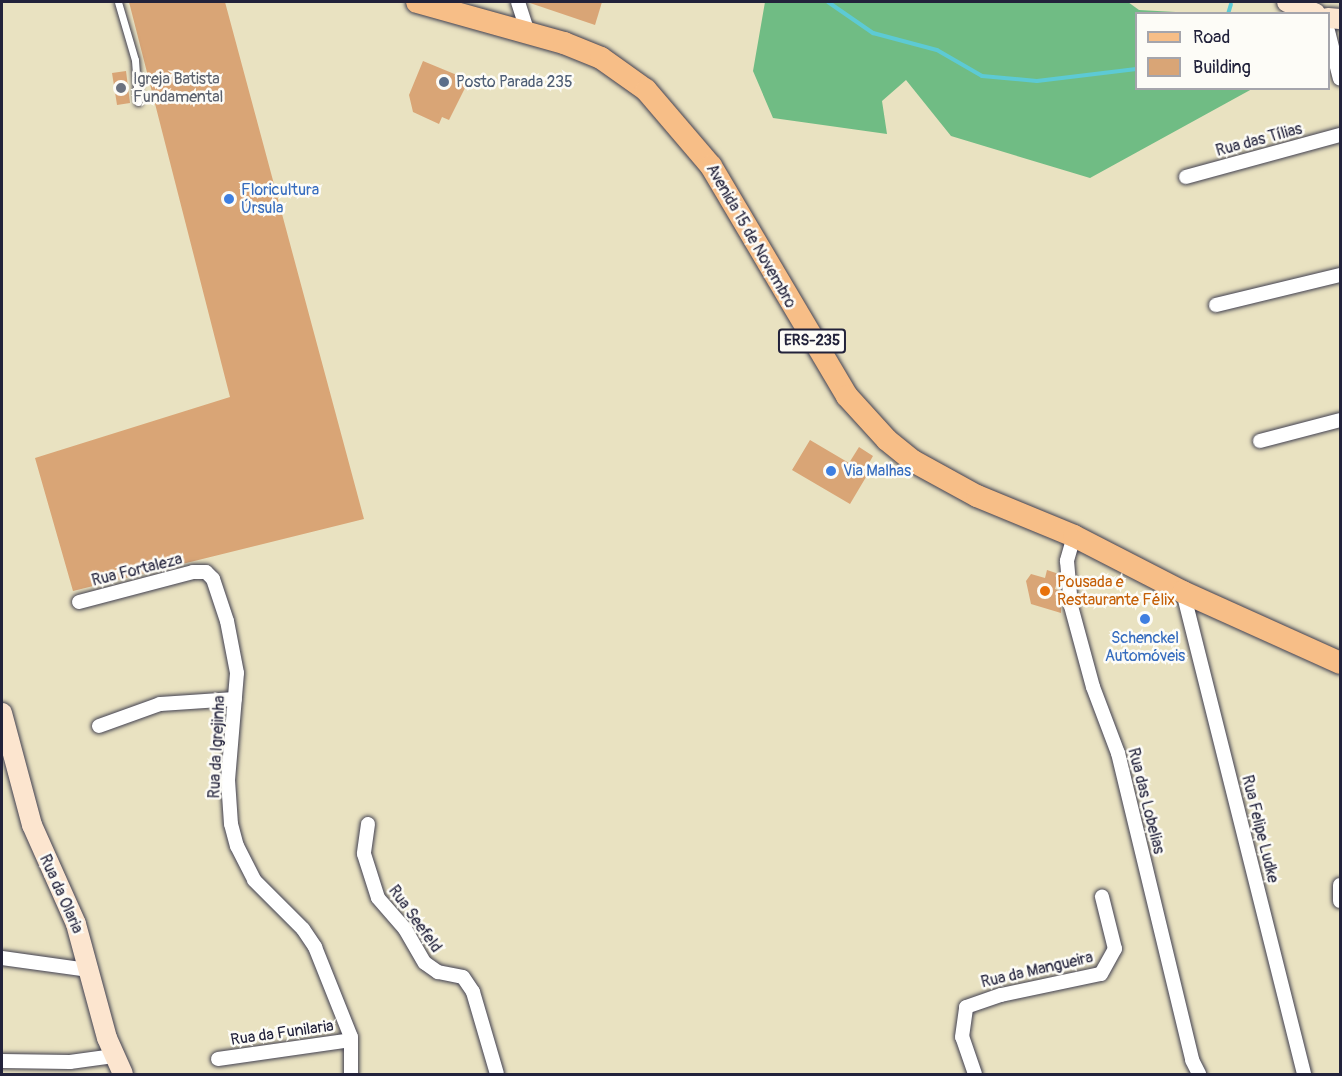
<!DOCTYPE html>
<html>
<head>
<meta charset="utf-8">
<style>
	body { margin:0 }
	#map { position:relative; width:1342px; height:1076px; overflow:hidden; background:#e9e2c1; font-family:Pangolin,sans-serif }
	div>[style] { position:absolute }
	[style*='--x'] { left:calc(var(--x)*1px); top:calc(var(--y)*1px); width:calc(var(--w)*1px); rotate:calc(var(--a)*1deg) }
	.forest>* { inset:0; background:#70bc84 }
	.stream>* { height:4px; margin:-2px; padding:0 2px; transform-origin:2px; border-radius:2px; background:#5dcad4 }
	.building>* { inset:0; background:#d9a576 }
	.roads { filter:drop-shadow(0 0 2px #403f4f) drop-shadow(0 0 2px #403f4f) }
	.lane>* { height:7px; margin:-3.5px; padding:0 3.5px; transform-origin:3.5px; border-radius:3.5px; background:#fff }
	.street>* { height:14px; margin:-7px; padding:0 7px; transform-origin:7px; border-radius:7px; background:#fff }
	.secondary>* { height:20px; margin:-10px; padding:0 10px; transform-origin:10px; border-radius:10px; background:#fce5cf }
	.primary>* { height:22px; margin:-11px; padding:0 11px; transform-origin:11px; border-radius:11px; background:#f7be87 }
	.dots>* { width:16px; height:16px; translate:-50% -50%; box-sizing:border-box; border:3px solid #fdfcf7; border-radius:50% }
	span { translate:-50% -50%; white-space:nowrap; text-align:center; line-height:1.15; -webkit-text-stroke:5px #fdfcf7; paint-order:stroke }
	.shield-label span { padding:2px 4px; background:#fdfcf7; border:2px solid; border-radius:4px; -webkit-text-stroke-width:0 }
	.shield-label { font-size:15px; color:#22223b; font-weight:700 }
	.worship-label { font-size:16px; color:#5b616d }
	.left { translate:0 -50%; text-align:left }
	.service-label { font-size:16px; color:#4e5e75 }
	.street-label { font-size:16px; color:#22223b }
	.shop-label { font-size:16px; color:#366cbe }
	.food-label { font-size:16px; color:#c56008 }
	.frame { position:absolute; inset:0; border:3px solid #22223b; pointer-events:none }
	.legend { position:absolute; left:1135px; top:12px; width:195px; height:78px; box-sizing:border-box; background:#fdfcf7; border:2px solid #a5a5ac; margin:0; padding:8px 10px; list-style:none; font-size:18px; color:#22223b }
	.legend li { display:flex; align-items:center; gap:12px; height:30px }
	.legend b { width:30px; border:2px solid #a5a5ac }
</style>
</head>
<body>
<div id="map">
	<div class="forest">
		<div style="clip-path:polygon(765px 2px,1128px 2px,1139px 10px,1194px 13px,1136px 14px,1136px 88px,1252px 89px,1090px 178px,951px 136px,906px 80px,882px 101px,887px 134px,773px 118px,753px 71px)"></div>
	</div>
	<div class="stream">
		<div style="--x:828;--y:2;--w:55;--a:34.6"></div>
		<div style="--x:873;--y:33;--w:66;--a:14.9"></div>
		<div style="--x:937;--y:50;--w:52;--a:30"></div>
		<div style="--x:982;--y:76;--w:55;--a:5.2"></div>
		<div style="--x:1037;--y:81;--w:100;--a:-6.9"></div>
		<div style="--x:1228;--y:14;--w:10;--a:-73"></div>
	</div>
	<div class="building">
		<div style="clip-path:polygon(129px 2px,225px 2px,364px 519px,73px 591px,35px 458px,230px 397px)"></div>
		<div style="clip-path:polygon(527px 2px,602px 2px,595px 25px)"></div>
		<div style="clip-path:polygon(423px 61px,469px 80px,449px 120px,442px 117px,439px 124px,413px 112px,409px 95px)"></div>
		<div style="clip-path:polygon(126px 71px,130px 103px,117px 105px,112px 73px)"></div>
		<div style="clip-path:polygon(810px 440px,849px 463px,859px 447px,873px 456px,865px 470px,869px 472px,850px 504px,792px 470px)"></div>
		<div style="clip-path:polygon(1047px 570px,1059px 574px,1055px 589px,1061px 591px,1061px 613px,1031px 604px,1026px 581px,1031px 574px,1045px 578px)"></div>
	</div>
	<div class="roads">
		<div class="lane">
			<div style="--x:118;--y:2;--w:60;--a:73.7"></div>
			<div style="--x:135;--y:60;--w:42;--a:85.9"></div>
		</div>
		<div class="street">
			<div style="--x:518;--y:2;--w:29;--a:72"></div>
			<div style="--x:1328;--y:31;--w:49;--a:76"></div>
			<div style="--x:1186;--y:177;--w:160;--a:-15.3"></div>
			<div style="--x:1216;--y:305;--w:128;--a:-13.6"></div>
			<div style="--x:1260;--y:441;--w:83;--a:-14.7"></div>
			<div style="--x:1074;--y:536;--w:26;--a:106"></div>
			<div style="--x:1067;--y:561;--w:45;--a:84.9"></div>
			<div style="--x:1071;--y:606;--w:84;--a:74.8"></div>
			<div style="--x:1093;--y:687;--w:71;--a:69.3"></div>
			<div style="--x:1118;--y:753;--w:316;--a:76.4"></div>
			<div style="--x:1192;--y:1060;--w:16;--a:63"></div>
			<div style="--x:1183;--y:592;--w:497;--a:75.9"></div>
			<div style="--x:79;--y:602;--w:118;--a:-14.7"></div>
			<div style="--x:193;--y:572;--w:13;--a:0"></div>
			<div style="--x:206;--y:572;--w:10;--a:45"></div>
			<div style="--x:213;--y:579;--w:44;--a:71.6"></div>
			<div style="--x:227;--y:621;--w:53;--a:79.1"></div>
			<div style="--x:237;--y:673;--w:107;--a:94.8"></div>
			<div style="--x:228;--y:780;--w:44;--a:86.1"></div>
			<div style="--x:231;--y:824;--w:23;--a:75"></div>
			<div style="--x:237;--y:846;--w:38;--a:63"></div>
			<div style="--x:254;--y:880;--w:69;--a:45"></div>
			<div style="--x:303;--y:929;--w:22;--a:56"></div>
			<div style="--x:315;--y:947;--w:97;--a:68.2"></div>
			<div style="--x:351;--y:1037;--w:37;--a:90"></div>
			<div style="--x:99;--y:726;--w:65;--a:-19.8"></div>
			<div style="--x:160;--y:704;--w:75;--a:-3.8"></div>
			<div style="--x:368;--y:824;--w:30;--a:98"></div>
			<div style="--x:364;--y:854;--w:46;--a:72.3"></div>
			<div style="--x:378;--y:898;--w:41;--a:48.9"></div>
			<div style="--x:405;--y:929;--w:39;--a:60"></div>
			<div style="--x:425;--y:963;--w:16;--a:35"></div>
			<div style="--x:438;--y:972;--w:25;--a:11"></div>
			<div style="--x:463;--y:977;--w:18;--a:56"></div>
			<div style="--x:473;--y:992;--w:85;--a:73.7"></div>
			<div style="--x:1340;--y:885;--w:16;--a:90"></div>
			<div style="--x:2;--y:958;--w:88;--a:7.9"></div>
			<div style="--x:218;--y:1059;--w:134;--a:-8.1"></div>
			<div style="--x:2;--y:1061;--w:68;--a:0.8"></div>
			<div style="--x:70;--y:1062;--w:44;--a:-7.8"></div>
			<div style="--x:975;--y:1074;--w:39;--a:-109"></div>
			<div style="--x:962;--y:1037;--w:30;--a:-82"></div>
			<div style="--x:966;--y:1007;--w:37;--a:-19"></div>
			<div style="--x:1001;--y:995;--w:102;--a:-11.9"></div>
			<div style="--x:1101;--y:974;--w:29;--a:-61"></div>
			<div style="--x:1115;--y:949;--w:54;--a:-104"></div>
		</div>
		<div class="secondary">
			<div style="--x:1287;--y:2;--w:31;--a:22"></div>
			<div style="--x:1328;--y:18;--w:12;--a:5"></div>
			<div style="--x:2;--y:713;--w:116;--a:75"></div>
			<div style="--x:32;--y:825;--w:108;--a:66"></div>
			<div style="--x:76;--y:924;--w:118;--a:74.8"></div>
			<div style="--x:107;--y:1038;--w:39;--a:66"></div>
		</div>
		<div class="primary">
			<div style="--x:417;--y:2;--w:153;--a:15.6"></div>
			<div style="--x:564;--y:43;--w:40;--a:22"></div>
			<div style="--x:601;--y:58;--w:55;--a:35.4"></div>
			<div style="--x:646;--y:90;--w:100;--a:49.5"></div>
			<div style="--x:711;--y:166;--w:267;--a:59.4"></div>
			<div style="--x:847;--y:396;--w:59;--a:47.7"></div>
			<div style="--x:887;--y:440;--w:33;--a:39"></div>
			<div style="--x:913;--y:461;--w:73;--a:28.7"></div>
			<div style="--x:977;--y:496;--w:105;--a:22.4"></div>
			<div style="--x:1074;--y:536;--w:123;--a:27.2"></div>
			<div style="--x:1183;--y:592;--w:172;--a:24.3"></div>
		</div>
	</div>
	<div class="dots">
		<div style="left:444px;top:82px;background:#5c6f8a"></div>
		<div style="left:121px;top:88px;background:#6b7280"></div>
		<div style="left:229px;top:199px;background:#3f7fe0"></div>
		<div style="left:831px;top:471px;background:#3f7fe0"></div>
		<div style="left:1045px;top:591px;background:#e8710a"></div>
		<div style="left:1145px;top:619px;background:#3f7fe0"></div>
	</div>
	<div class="shield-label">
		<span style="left:812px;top:341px">ERS-235</span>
	</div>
	<div class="worship-label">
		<span class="left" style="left:133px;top:88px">Igreja Batista<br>Fundamental</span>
	</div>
	<div class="service-label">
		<span class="left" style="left:456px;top:82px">Posto Parada 235</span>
	</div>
	<div class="street-label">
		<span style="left:1259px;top:140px;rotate:-15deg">Rua das Tílias</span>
		<span style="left:751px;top:236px;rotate:60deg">Avenida 15 de Novembro</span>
		<span style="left:137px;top:570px;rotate:-14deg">Rua Fortaleza</span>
		<span style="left:217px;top:747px;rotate:-87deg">Rua da Igrejinha</span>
		<span style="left:1146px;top:801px;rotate:76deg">Rua das Lobelias</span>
		<span style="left:1260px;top:829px;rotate:76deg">Rua Felipe Ludke</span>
		<span style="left:61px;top:894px;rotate:66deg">Rua da Olaria</span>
		<span style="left:415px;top:919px;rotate:54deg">Rua Seefeld</span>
		<span style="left:1037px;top:970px;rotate:-13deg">Rua da Mangueira</span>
		<span style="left:282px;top:1033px;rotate:-8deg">Rua da Funilaria</span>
	</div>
	<div class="shop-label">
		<span class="left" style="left:241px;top:199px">Floricultura<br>Úrsula</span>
		<span class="left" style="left:843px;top:471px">Via Malhas</span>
		<span style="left:1145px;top:647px">Schenckel<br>Automóveis</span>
	</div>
	<div class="food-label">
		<span class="left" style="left:1057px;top:591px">Pousada e<br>Restaurante Félix</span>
	</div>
	<div class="frame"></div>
	<ul class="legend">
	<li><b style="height:8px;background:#f7be87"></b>Road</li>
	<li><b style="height:16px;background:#d9a576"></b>Building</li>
	</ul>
</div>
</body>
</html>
